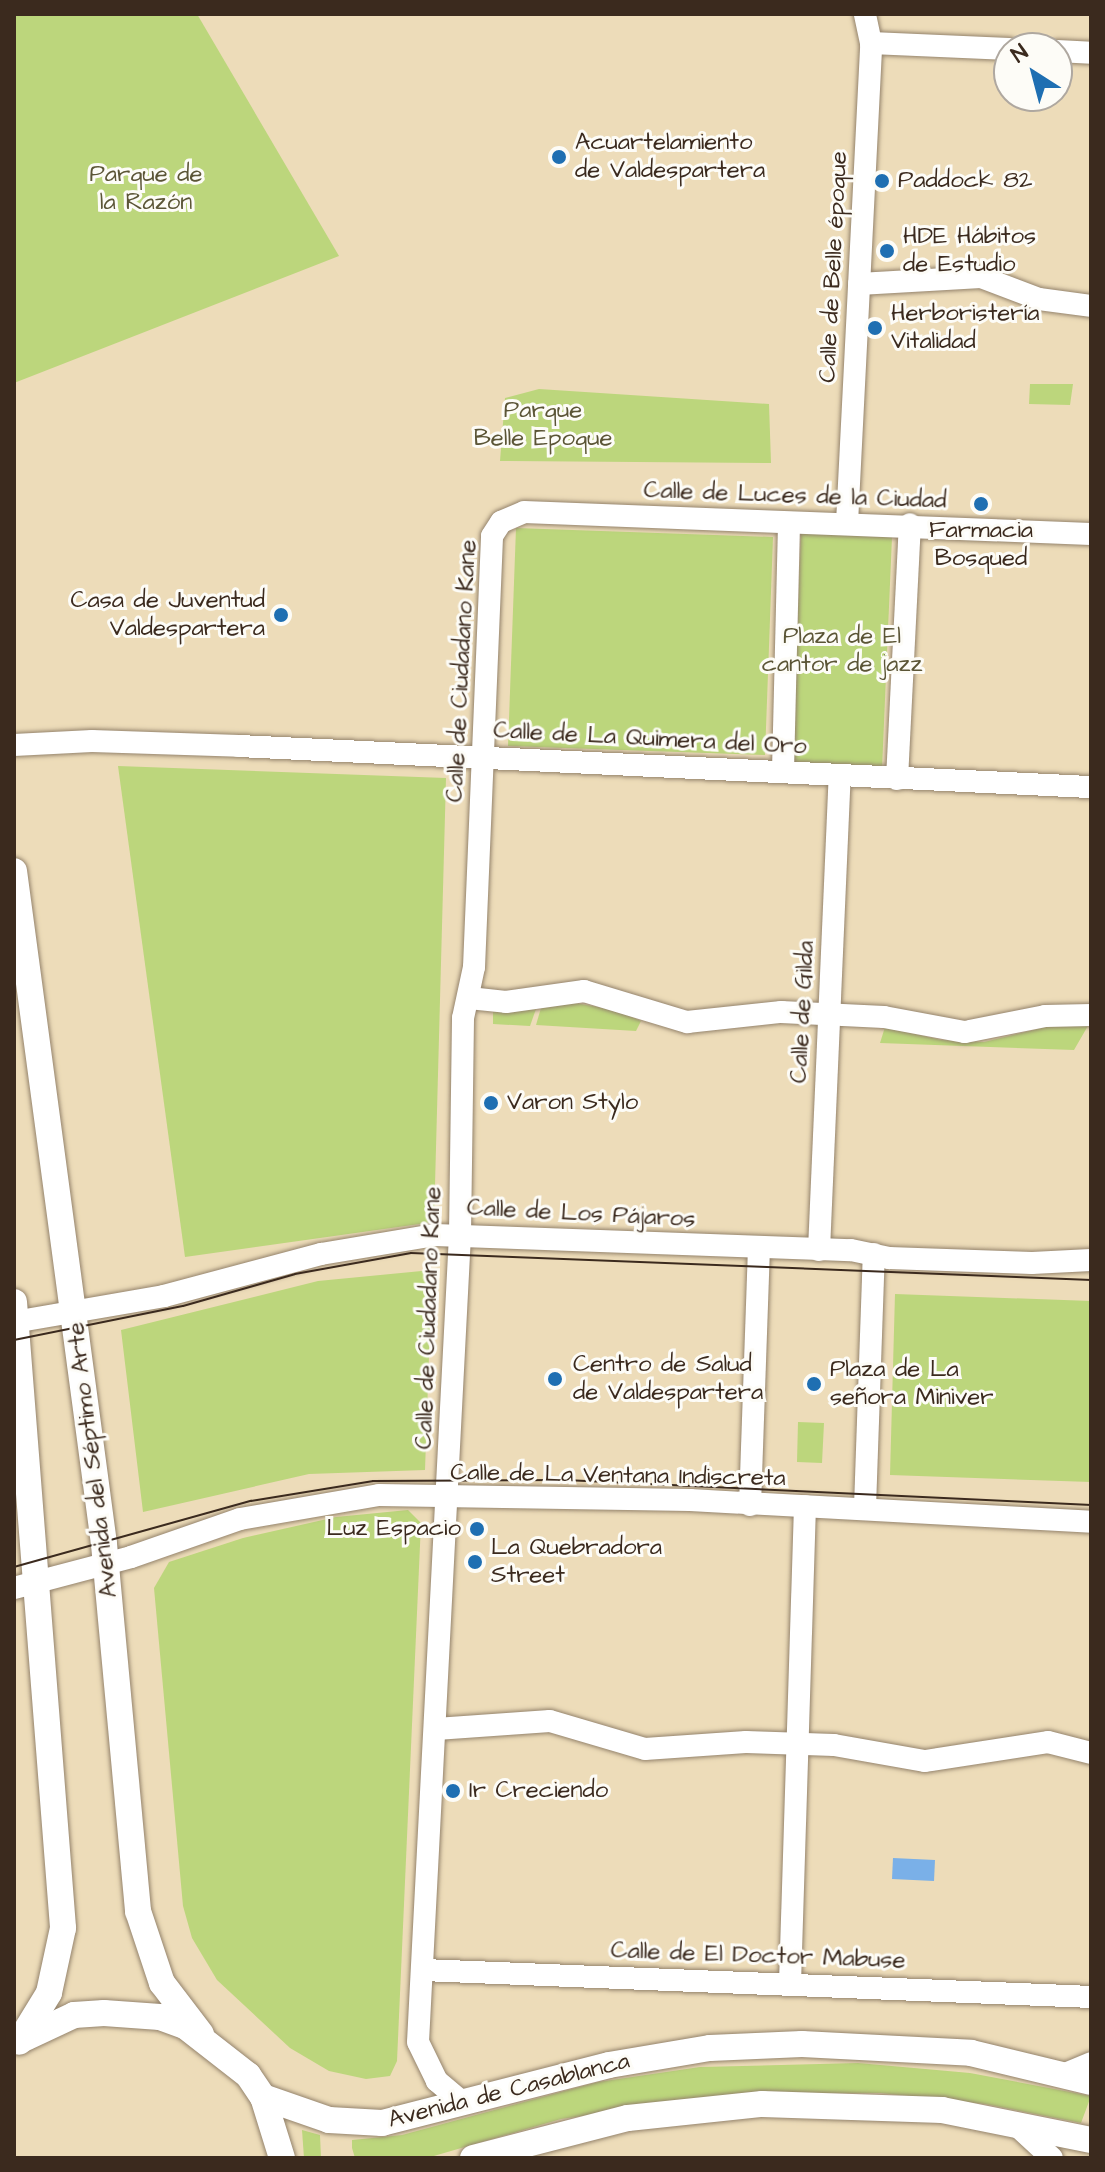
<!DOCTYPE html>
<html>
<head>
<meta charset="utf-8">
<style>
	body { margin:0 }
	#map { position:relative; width:1105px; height:2172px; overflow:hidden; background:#eddcb9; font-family:"Architects Daughter",sans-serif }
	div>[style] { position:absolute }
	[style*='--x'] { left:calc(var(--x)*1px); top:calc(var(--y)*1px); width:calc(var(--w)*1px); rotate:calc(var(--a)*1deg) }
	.green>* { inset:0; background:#bcd67c }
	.water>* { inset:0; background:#7ab0e8 }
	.roads { filter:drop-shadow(0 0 2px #94836c) drop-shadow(0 0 2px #94836c) }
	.minor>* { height:22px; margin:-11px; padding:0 11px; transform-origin:11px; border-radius:11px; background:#fff }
	.major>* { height:26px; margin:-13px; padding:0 13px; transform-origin:13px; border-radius:13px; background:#fff }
	.tram>* { height:2px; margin:-1px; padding:0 1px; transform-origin:1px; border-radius:1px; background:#3b2a1e }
	.dots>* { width:22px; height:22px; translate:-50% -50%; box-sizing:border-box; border:4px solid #fdfcf7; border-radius:50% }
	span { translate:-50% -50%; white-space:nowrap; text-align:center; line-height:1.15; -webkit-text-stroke:6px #fdfcf7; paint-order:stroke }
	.poi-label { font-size:24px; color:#3b2a1e }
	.left { translate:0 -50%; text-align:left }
	.right { translate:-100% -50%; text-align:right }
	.park-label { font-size:24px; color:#5b5536 }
	.street-label { font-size:24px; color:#3b2a1e }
	.frame { position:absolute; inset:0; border:16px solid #3b2a1e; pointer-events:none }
	.north { position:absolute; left:993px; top:32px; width:80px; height:80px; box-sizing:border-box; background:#fdfcf7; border:2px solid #afa8a0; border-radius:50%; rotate:324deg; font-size:22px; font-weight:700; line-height:32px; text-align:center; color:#3b2a1e }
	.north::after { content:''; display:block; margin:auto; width:28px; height:36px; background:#1f6fb2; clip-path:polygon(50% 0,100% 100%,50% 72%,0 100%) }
</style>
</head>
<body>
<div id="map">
	<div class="green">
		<div style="clip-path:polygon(14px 14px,197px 14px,339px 256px,14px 383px)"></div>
		<div style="clip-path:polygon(1030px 384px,1073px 384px,1070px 405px,1029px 404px)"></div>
		<div style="clip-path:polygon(539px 389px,769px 404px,771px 463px,500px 461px,505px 398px)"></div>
		<div style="clip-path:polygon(516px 528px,773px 537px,765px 755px,508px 746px)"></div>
		<div style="clip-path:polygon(801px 533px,892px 537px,882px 769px,792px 766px)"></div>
		<div style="clip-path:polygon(118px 766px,446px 778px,434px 1222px,185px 1257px)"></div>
		<div style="clip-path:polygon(575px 1003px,616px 1010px,641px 1021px,636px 1031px,536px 1025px,541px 1008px)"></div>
		<div style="clip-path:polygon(536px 1009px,530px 1026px,493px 1024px,493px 1012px)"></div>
		<div style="clip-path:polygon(1089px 1024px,1074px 1050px,880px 1043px,885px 1027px,941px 1040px,984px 1042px,1054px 1025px)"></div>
		<div style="clip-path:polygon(432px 1270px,425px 1470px,309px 1474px,143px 1512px,121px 1330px,318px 1281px)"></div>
		<div style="clip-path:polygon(895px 1294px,1091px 1301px,1091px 1482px,890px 1475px)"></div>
		<div style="clip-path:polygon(798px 1422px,824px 1423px,822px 1463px,797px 1462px)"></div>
		<div style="clip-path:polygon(408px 1510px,421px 1523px,397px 2061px,390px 2076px,366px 2079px,329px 2071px,290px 2048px,217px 1980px,192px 1938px,183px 1906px,154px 1588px,169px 1562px,243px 1538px,336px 1517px)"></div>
		<div style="clip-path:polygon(858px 2063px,970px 2073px,1091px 2096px,1081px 2123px,985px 2104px,880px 2093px,738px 2094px,561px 2119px,427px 2158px,355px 2158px,352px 2148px,352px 2140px,402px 2135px,598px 2082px,700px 2067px)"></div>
		<div style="clip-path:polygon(302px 2130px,320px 2135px,321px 2158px,304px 2158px)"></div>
	</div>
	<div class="water">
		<div style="clip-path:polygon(893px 1858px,935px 1860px,934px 1881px,892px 1879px)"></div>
	</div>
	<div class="roads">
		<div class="minor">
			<div style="--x:871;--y:43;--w:138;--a:2.5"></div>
			<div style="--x:1057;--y:51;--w:34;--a:3"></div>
			<div style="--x:859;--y:284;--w:122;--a:-3.3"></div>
			<div style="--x:981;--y:277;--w:62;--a:20.8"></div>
			<div style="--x:1039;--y:299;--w:52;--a:7.7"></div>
			<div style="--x:847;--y:523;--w:481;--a:-87.1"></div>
			<div style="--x:871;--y:43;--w:30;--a:-102"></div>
			<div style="--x:14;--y:745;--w:78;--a:-2.9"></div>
			<div style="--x:92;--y:741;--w:147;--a:1.9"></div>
			<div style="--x:239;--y:746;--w:853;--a:2.76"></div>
			<div style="--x:783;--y:770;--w:246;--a:-88.6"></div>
			<div style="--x:897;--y:779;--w:255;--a:-87.1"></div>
			<div style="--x:469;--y:998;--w:37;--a:6"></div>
			<div style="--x:506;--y:1002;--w:79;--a:-8"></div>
			<div style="--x:584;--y:991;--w:108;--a:16.8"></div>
			<div style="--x:687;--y:1022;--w:95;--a:-6.1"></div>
			<div style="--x:781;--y:1012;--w:103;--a:2.8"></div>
			<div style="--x:884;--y:1017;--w:82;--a:10.5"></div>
			<div style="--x:965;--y:1032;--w:82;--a:-11.3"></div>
			<div style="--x:1045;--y:1016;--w:46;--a:-1.2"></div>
			<div style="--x:819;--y:1250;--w:474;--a:-87.5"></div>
			<div style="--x:14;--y:1322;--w:152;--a:-9.8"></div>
			<div style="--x:164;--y:1296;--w:163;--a:-15"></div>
			<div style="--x:321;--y:1254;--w:116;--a:-9.5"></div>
			<div style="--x:435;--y:1235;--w:416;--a:2.1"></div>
			<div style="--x:851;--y:1250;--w:39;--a:12"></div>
			<div style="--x:889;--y:1258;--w:143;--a:2"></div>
			<div style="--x:1032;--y:1263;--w:59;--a:-2.9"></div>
			<div style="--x:750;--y:1505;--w:256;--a:-88"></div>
			<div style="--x:865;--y:1507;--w:253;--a:-88"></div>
			<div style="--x:14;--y:1588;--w:121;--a:-14.8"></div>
			<div style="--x:131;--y:1557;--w:115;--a:-19.2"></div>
			<div style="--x:240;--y:1519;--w:141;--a:-9.8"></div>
			<div style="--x:379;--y:1495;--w:311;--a:0.9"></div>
			<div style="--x:690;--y:1500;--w:402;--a:3.1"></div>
			<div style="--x:436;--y:1729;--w:114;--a:-4"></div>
			<div style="--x:550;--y:1721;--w:99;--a:16.4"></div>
			<div style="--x:645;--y:1749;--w:101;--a:-4"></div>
			<div style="--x:746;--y:1742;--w:88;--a:2"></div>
			<div style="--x:834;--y:1745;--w:92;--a:10"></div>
			<div style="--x:925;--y:1761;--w:124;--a:-8.8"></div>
			<div style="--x:1048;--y:1742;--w:44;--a:14.3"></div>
			<div style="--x:423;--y:1970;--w:669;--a:2.31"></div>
			<div style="--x:790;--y:1983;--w:477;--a:-88.2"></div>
			<div style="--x:1063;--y:2075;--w:30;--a:-23"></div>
			<div style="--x:462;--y:2102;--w:33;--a:-140"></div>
			<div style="--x:437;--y:2081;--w:43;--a:-116"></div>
			<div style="--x:418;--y:2042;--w:809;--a:-87.02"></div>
			<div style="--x:460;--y:1234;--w:216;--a:-89.2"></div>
			<div style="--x:463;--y:1018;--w:52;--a:-77.8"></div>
			<div style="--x:474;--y:967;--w:431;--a:-87.6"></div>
			<div style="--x:492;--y:536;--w:17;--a:-57"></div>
			<div style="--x:501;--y:522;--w:25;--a:-23"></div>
			<div style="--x:524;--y:512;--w:567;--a:2.22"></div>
			<div style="--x:1015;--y:2124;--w:50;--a:42.6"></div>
		</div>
		<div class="major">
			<div style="--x:14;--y:871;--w:679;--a:82.38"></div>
			<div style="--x:104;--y:1544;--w:369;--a:84.7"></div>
			<div style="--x:138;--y:1911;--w:76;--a:71.6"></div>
			<div style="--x:162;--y:1983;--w:64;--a:52.6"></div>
			<div style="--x:14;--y:1302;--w:628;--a:85.52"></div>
			<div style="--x:63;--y:1928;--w:66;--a:102.2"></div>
			<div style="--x:49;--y:1993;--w:57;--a:121.5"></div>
			<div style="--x:23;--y:2039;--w:56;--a:-25.2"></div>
			<div style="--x:74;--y:2015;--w:30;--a:-4"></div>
			<div style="--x:104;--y:2013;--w:56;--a:4.1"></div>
			<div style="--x:160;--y:2017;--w:27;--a:20"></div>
			<div style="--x:185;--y:2026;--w:80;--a:37.9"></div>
			<div style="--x:248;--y:2075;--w:27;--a:56"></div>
			<div style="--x:263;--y:2097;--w:64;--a:72.7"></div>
			<div style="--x:263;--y:2097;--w:70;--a:19.2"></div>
			<div style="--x:329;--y:2120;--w:53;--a:3.2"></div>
			<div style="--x:382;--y:2123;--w:234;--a:-14.3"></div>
			<div style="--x:609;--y:2065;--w:102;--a:-9.6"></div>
			<div style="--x:710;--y:2048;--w:92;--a:-2.5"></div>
			<div style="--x:802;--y:2044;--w:169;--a:3"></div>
			<div style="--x:971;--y:2053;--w:123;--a:13.6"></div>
			<div style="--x:473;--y:2158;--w:160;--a:-14.5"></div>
			<div style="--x:628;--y:2118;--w:135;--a:-6"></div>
			<div style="--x:762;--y:2104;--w:180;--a:1.9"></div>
			<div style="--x:942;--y:2110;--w:152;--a:11.4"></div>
		</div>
	</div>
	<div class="tram">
		<div style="--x:14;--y:1340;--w:172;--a:-11.4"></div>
		<div style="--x:183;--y:1306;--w:116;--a:-15.9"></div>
		<div style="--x:295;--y:1274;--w:118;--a:-10.3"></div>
		<div style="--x:411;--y:1253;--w:681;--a:2.27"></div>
		<div style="--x:14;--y:1567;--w:246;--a:-15.6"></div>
		<div style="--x:251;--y:1501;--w:124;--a:-9.3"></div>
		<div style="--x:373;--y:1481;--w:192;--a:-0.3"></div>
		<div style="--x:565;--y:1480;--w:527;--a:2.72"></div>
	</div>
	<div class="dots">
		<div style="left:559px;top:157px;background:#1f6fb2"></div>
		<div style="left:882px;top:181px;background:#1f6fb2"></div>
		<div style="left:887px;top:251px;background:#1f6fb2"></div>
		<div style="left:875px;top:328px;background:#1f6fb2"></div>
		<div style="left:981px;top:504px;background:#1f6fb2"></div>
		<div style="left:281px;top:615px;background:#1f6fb2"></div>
		<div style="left:491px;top:1103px;background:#1f6fb2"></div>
		<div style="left:555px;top:1379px;background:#1f6fb2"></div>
		<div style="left:814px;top:1384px;background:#1f6fb2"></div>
		<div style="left:477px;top:1529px;background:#1f6fb2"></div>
		<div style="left:475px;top:1562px;background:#1f6fb2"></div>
		<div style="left:453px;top:1791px;background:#1f6fb2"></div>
	</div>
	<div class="poi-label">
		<span class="left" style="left:575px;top:157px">Acuartelamiento<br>de Valdespartera</span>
		<span class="left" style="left:898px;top:181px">Paddock 82</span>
		<span class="left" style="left:903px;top:251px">HDE Hábitos<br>de Estudio</span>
		<span class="left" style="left:891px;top:328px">Herboristería<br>Vitalidad</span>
		<span style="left:981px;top:545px">Farmacia<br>Bosqued</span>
		<span class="right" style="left:265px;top:615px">Casa de Juventud<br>Valdespartera</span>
		<span class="left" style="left:507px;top:1103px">Varon Stylo</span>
		<span class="left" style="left:573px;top:1379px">Centro de Salud<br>de Valdespartera</span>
		<span class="left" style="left:830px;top:1384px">Plaza de La<br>señora Miniver</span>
		<span class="right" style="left:461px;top:1529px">Luz Espacio</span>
		<span class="left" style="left:491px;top:1562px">La Quebradora<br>Street</span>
		<span class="left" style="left:469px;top:1791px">Ir Creciendo</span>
	</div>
	<div class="park-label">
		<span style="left:146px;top:189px">Parque de<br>la Razón</span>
		<span style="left:543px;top:425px">Parque<br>Belle Epoque</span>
		<span style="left:842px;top:651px">Plaza de El<br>cantor de jazz</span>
	</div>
	<div class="street-label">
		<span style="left:834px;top:267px;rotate:-87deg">Calle de Belle époque</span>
		<span style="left:795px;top:496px;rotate:2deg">Calle de Luces de la Ciudad</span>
		<span style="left:462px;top:671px;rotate:-87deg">Calle de Ciudadano Kane</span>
		<span style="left:650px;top:739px;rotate:3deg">Calle de La Quimera del Oro</span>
		<span style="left:803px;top:1012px;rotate:-87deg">Calle de Gilda</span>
		<span style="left:581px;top:1214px;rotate:3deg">Calle de Los Pájaros</span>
		<span style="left:429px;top:1318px;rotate:-88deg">Calle de Ciudadano Kane</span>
		<span style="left:93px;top:1460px;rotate:-97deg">Avenida del Séptimo Arte</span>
		<span style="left:618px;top:1476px;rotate:1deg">Calle de La Ventana Indiscreta</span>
		<span style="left:758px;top:1956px;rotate:2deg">Calle de El Doctor Mabuse</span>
		<span style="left:509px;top:2091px;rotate:-14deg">Avenida de Casablanca</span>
	</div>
	<div class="frame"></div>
	<div class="north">N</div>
</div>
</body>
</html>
